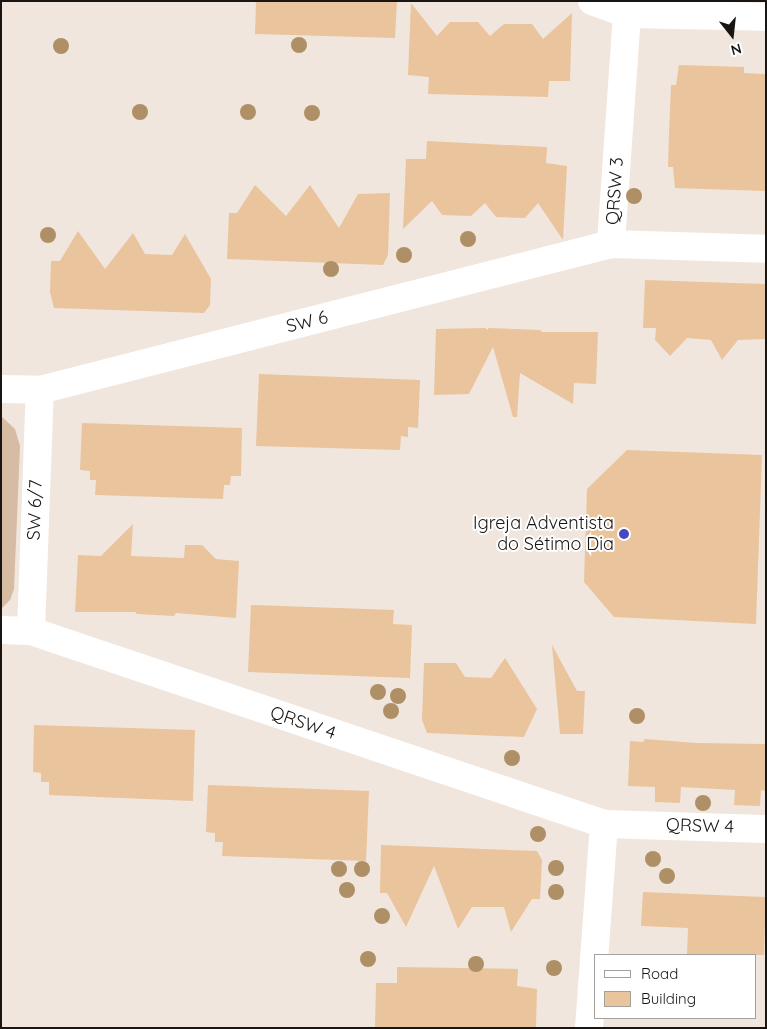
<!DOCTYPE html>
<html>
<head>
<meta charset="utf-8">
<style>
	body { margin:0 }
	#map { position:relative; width:767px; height:1029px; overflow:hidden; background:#f0e6dd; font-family:Quicksand,sans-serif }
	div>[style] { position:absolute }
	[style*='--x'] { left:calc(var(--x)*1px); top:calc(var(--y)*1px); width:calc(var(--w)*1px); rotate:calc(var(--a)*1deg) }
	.green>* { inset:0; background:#d5bca2 }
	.building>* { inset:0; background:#eac49c }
	.street>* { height:28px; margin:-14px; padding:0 14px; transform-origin:14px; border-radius:14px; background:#fff }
	.trees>* { width:16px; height:16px; margin:-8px; border-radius:50%; background:#af9066 }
	.dots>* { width:14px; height:14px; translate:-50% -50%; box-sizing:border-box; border:2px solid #fff; border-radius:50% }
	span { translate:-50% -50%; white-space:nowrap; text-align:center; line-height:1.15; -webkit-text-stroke:4px #fff; paint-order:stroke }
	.street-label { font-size:18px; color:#181512 }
	.poi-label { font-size:18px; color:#181512 }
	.right { translate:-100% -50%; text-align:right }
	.frame { position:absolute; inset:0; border:2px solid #181512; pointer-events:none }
	.legend { position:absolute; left:594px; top:954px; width:162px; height:65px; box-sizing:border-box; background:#fff; border:1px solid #a3a1a0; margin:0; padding:6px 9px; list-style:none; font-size:15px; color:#181512 }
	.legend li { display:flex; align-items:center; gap:10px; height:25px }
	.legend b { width:25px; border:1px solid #a3a1a0 }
	.north { position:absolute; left:707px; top:10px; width:50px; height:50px; -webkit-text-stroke:4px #fff; paint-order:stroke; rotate:164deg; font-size:14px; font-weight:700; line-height:20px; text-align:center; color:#181512 }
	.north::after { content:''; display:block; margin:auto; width:18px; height:22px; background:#181512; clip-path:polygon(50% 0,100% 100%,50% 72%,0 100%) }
</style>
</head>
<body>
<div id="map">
	<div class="green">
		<div style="clip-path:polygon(1px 416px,15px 429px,20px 446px,14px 589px,10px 600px,1px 609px)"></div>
	</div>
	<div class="building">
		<div style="clip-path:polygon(256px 1px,397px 1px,395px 38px,255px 34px)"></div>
		<div style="clip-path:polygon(411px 3px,437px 36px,450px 22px,478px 22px,490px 36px,504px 24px,532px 24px,543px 39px,572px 13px,570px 81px,549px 81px,548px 97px,428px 94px,429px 77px,408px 75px)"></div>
		<div style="clip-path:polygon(679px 65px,744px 67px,744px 73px,766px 74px,766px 191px,675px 188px,673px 167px,668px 167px,669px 134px,671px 85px,676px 85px)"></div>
		<div style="clip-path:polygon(427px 141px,547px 147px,546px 163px,567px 166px,563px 240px,538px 203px,525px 218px,496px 217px,485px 203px,471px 216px,442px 215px,432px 201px,403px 229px,406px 159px,426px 159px)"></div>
		<div style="clip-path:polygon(255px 185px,286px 216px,310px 185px,339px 228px,358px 194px,390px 193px,388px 255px,383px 265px,227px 259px,229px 213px,237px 213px)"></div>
		<div style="clip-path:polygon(78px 231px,105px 269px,133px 233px,145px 254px,172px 255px,185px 234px,211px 279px,210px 305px,204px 313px,54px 308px,50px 292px,51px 261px,60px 261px)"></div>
		<div style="clip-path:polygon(645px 280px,766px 284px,766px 339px,738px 340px,722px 360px,711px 340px,687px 338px,670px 356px,655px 340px,656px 328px,643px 328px)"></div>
		<div style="clip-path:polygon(485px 328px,488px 330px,488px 328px,540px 330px,542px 332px,598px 332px,596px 384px,574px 383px,573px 404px,520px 373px,517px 417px,513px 417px,493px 347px,469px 394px,434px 395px,436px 329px)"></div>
		<div style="clip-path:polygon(259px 374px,420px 380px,418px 428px,408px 427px,408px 437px,401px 436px,400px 450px,256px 446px)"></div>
		<div style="clip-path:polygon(82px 423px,242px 428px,241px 476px,231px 476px,230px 485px,224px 485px,223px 499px,95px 495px,96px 480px,90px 480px,90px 471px,80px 470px)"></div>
		<div style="clip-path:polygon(627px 450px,762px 455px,756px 624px,614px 617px,584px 582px,587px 489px)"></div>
		<div style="clip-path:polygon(133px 524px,131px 556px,184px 558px,185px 545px,202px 545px,216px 559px,239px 561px,236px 618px,176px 613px,174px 616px,137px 614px,135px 612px,75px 612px,78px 555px,101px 556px)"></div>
		<div style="clip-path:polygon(251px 605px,394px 610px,393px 624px,412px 625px,410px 678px,248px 672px)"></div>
		<div style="clip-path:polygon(552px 645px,577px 691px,585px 691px,583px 734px,560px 734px)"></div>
		<div style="clip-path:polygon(505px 658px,537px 709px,524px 737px,427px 733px,422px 720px,424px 663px,456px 663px,465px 677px,491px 678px)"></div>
		<div style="clip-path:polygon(34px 725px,195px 730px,193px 801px,49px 795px,49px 782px,41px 782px,41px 773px,33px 772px)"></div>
		<div style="clip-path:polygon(645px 739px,696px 743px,766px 744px,766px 791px,761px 790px,760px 806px,734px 805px,735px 790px,681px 787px,680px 803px,655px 802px,655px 787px,628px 786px,630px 741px,643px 742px)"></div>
		<div style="clip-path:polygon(208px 785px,369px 791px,366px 861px,222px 856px,223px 842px,215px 842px,215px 833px,206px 832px)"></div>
		<div style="clip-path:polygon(381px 845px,537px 851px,542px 860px,540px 899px,532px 899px,511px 932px,504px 907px,472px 907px,458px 929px,434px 866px,406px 927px,387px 893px,380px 893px)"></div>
		<div style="clip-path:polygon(643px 892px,766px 897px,764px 955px,687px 955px,688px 928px,641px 926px)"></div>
		<div style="clip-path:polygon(397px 967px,518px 969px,517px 986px,537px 989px,536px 1028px,375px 1028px,376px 983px,397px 983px)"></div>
	</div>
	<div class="street">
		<div style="--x:592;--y:1;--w:37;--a:20"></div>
		<div style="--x:627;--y:14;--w:139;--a:1.2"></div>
		<div style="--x:627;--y:14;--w:231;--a:94"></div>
		<div style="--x:611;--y:244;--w:155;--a:1.8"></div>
		<div style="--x:1;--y:389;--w:39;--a:1"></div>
		<div style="--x:40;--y:390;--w:589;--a:-14.34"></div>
		<div style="--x:1;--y:630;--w:30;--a:2"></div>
		<div style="--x:31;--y:631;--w:605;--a:18.61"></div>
		<div style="--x:604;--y:824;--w:162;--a:1.8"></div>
		<div style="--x:31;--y:631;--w:241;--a:-87.9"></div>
		<div style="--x:589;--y:1028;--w:205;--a:-85.8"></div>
	</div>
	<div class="trees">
		<div style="left:299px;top:45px"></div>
		<div style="left:61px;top:46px"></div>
		<div style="left:140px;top:112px"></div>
		<div style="left:248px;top:112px"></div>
		<div style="left:312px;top:113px"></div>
		<div style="left:634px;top:196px"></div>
		<div style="left:48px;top:235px"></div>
		<div style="left:468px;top:239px"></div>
		<div style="left:404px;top:255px"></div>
		<div style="left:331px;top:269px"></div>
		<div style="left:378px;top:692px"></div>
		<div style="left:398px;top:696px"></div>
		<div style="left:391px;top:711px"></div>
		<div style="left:637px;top:716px"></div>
		<div style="left:512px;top:758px"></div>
		<div style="left:703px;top:803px"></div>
		<div style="left:538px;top:834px"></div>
		<div style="left:653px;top:859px"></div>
		<div style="left:556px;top:868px"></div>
		<div style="left:339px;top:869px"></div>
		<div style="left:362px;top:869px"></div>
		<div style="left:667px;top:876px"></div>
		<div style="left:347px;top:890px"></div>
		<div style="left:556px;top:892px"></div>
		<div style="left:382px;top:916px"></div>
		<div style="left:368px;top:959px"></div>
		<div style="left:476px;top:964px"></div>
		<div style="left:554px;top:968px"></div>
	</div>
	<div class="dots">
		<div style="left:624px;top:534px;background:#4848be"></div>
	</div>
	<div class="street-label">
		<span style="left:615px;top:191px;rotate:-86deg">QRSW 3</span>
		<span style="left:307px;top:322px;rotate:-14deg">SW 6</span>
		<span style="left:35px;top:510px;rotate:-88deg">SW 6/7</span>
		<span style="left:303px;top:723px;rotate:19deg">QRSW 4</span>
		<span style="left:700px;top:826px;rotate:2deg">QRSW 4</span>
	</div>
	<div class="poi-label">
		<span class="right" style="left:614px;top:534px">Igreja Adventista<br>do Sétimo Dia</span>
	</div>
	<div class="frame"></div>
	<ul class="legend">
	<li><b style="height:6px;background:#fff"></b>Road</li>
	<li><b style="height:14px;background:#eac49c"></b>Building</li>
	</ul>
	<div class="north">N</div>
</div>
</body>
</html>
